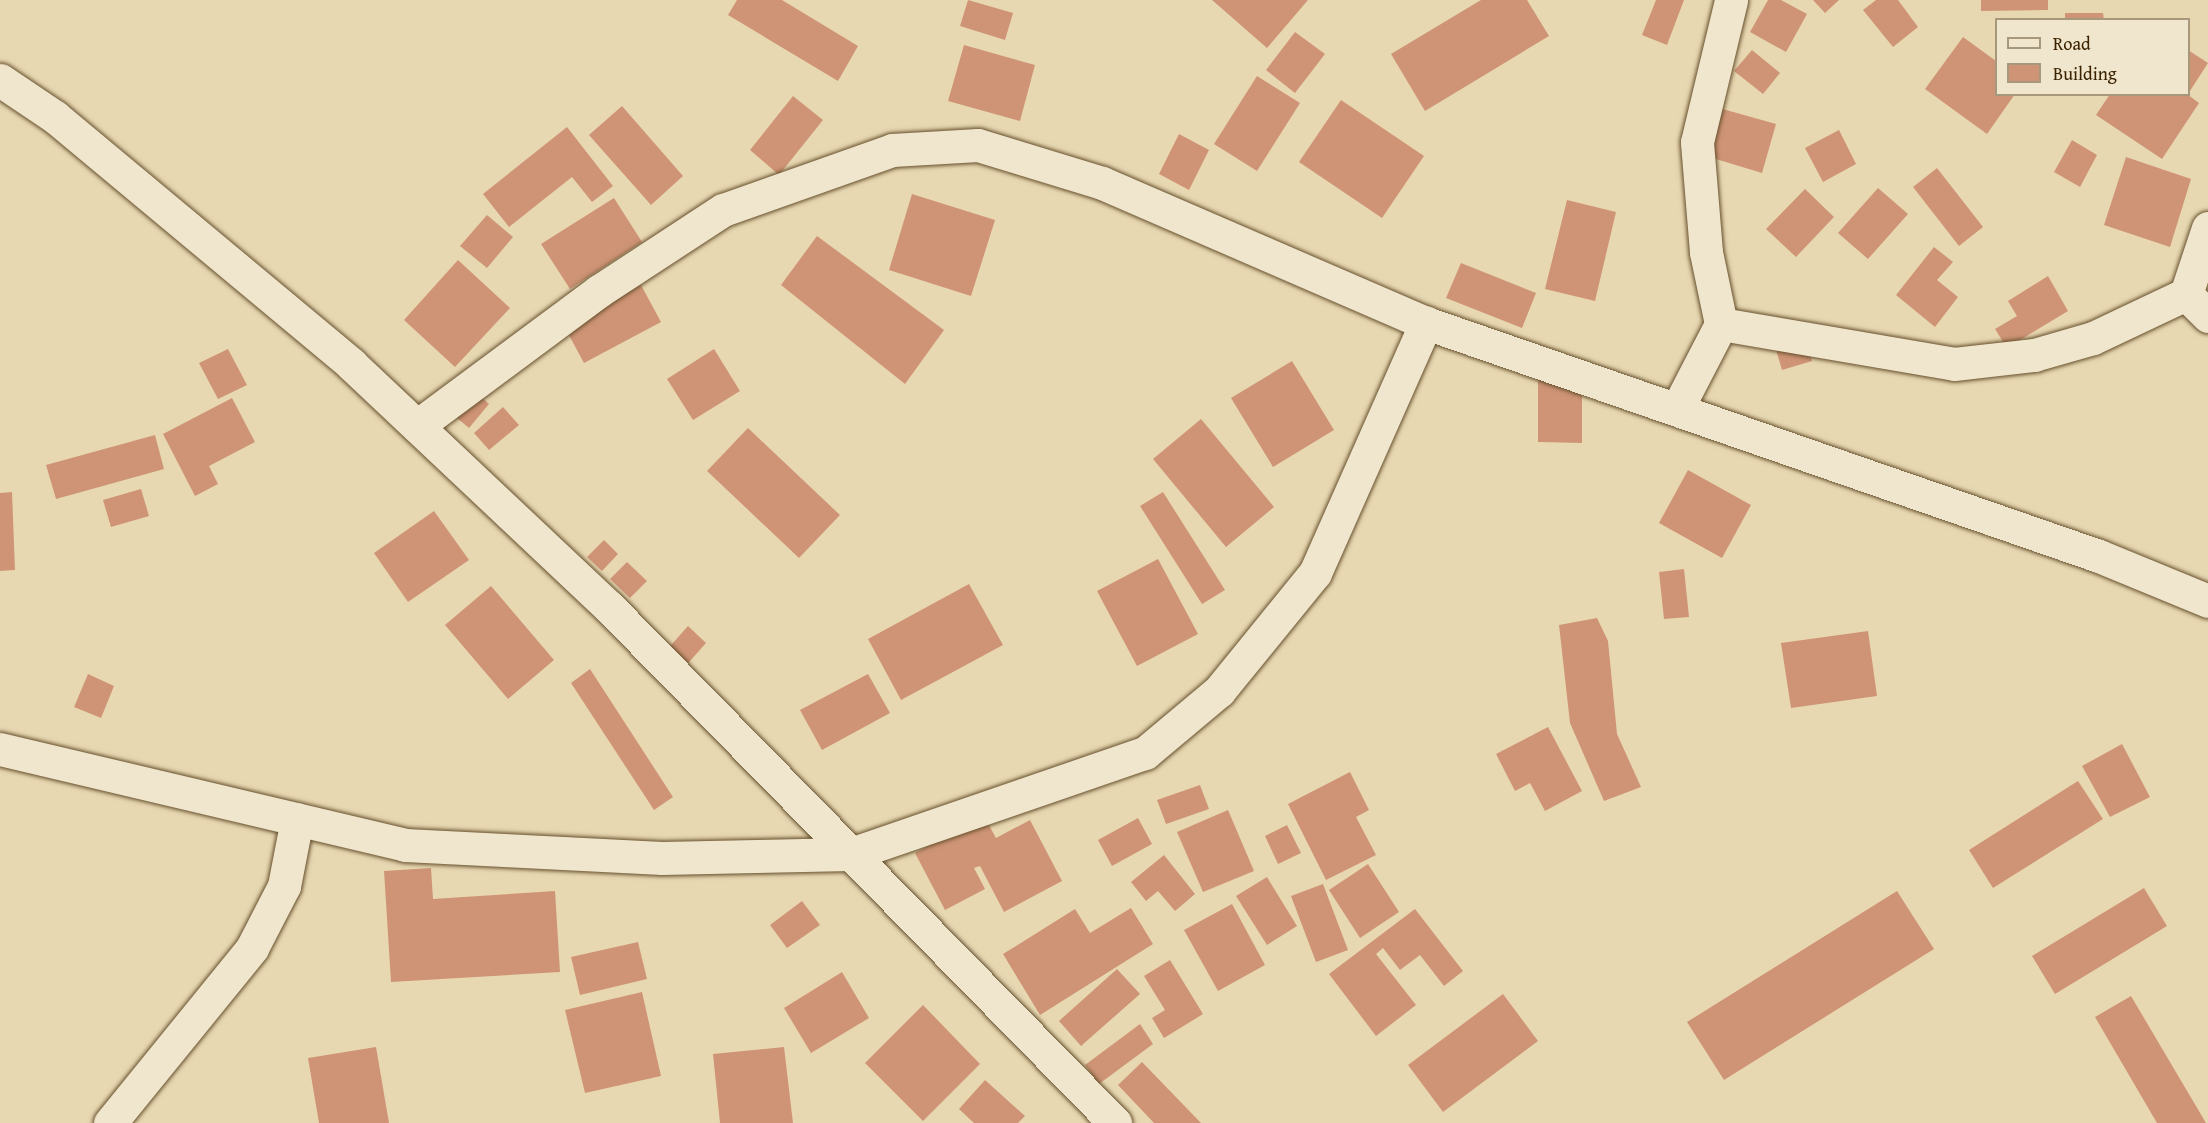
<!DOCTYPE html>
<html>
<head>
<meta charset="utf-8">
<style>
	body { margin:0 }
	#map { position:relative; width:2208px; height:1123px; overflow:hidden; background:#e8d8b2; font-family:"Gentium Book Plus",serif }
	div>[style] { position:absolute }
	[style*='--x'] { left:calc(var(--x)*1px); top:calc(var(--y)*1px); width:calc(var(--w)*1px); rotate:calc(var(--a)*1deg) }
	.building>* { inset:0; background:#cf9476 }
	.roads { filter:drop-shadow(0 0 2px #66502d) drop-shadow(0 0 2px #66502d) }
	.minor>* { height:33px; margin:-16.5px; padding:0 16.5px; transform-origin:16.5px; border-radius:16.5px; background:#f0e6cd }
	span { translate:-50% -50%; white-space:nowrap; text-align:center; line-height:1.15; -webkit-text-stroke:6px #f0e6cd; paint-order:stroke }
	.legend { position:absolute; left:1995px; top:18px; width:195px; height:78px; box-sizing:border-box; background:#f0e6cd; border:2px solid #a8987b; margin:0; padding:8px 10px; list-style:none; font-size:18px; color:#3b2301 }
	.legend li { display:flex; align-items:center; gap:12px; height:30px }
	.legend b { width:30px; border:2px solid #a8987b }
</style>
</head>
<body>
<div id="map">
	<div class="building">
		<div style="clip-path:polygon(737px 0,782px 0,858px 46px,838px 81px,728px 15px)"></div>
		<div style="clip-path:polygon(968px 0,1013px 13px,1005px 40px,960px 26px)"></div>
		<div style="clip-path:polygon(1212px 0,1308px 0,1267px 48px)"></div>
		<div style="clip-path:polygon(1481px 0,1527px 0,1549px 36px,1425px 111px,1391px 54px)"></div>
		<div style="clip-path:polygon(1656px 0,1684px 0,1667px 45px,1642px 35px)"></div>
		<div style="clip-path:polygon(1768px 0,1781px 0,1807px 14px,1786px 52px,1750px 32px)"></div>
		<div style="clip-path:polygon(1813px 0,1839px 0,1825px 13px)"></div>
		<div style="clip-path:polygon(1876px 0,1898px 0,1918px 27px,1893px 47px,1863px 10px)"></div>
		<div style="clip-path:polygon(1981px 0,2048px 0,2048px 10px,1981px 11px)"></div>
		<div style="clip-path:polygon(2065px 13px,2103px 13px,2104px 20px,2065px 20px)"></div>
		<div style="clip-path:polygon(1295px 32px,1325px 54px,1295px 93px,1266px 70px)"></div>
		<div style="clip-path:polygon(1963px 37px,1996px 61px,1996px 94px,2015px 94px,1987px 134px,1925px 89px)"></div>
		<div style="clip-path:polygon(964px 45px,1035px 65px,1020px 121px,948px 101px)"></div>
		<div style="clip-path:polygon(1752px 50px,1780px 73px,1763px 94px,1734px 71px)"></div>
		<div style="clip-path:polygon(2188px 50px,2208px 63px,2188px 94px)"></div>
		<div style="clip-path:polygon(1257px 76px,1300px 103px,1257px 171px,1214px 144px)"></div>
		<div style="clip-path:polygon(2110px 94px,2187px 94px,2199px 103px,2162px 159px,2096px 115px)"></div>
		<div style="clip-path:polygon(793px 96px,823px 120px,779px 175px,750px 150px)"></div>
		<div style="clip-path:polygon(1341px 100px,1424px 156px,1382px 218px,1299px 162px)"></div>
		<div style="clip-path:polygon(622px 106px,683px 176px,651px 205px,589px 135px)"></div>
		<div style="clip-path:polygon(1719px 108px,1776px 124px,1762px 173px,1706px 156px)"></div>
		<div style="clip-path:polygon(567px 127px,613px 186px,592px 202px,572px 177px,509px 227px,483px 194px)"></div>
		<div style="clip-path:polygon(1839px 130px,1856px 164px,1823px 182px,1805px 148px)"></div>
		<div style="clip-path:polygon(1179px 134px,1209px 150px,1189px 190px,1159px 174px)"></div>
		<div style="clip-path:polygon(2072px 140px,2097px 155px,2080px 187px,2054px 172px)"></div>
		<div style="clip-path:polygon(2126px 157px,2191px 179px,2170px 247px,2104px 225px)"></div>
		<div style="clip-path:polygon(1937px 168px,1983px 227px,1959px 246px,1913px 187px)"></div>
		<div style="clip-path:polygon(1878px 188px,1908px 214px,1868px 259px,1838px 233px)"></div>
		<div style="clip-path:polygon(1805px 189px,1834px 217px,1796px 257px,1766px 229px)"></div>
		<div style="clip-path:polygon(912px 194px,995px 220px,971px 296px,889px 270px)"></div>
		<div style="clip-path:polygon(614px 198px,642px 242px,570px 289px,541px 244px)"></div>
		<div style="clip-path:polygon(1567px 200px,1616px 212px,1595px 301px,1545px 289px)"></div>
		<div style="clip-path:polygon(487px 215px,513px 237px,487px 268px,460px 246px)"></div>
		<div style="clip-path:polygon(817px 236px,944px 330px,905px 384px,781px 285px)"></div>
		<div style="clip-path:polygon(1934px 247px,1953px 262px,1937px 280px,1958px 297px,1935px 327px,1896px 295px)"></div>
		<div style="clip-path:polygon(458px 260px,510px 308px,455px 367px,404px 320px)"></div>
		<div style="clip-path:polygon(1461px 263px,1536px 293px,1522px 328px,1446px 298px)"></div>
		<div style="clip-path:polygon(2048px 276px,2068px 311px,2007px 348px,1995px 329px,2017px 316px,2008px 301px)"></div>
		<div style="clip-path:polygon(641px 285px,661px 322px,584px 363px,564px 326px)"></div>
		<div style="clip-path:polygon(1805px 337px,1812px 361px,1782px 370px,1775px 346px)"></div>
		<div style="clip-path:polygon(228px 349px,247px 385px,218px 399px,199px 363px)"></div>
		<div style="clip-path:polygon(714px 349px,740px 391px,693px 420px,667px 379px)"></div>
		<div style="clip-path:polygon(1292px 361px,1334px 430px,1273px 467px,1231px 398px)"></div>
		<div style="clip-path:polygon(1538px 369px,1582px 370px,1582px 443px,1538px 442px)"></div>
		<div style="clip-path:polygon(471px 388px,489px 404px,469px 428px,451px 413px)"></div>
		<div style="clip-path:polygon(232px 398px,255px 442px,209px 466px,218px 484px,195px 496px,163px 434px)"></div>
		<div style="clip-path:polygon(503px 407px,519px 425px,489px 450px,474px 433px)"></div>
		<div style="clip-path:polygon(1201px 419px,1274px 507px,1226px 547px,1153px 459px)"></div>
		<div style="clip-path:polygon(748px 428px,840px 515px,799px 558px,707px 471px)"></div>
		<div style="clip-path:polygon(155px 435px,164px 469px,56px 499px,46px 465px)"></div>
		<div style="clip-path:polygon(1688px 470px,1751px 505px,1722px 558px,1659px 523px)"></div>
		<div style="clip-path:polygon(141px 489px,149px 516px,111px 527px,103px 500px)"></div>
		<div style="clip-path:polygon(12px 492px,15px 570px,0 571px,0 493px)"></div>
		<div style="clip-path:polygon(1163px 492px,1225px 590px,1202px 604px,1140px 506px)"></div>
		<div style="clip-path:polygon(434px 511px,469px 560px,408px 602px,374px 553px)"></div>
		<div style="clip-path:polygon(604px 540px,618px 554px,602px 571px,587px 557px)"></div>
		<div style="clip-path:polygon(1158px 559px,1198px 634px,1137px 666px,1097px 591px)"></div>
		<div style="clip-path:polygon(627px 562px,647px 581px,630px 598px,610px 579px)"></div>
		<div style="clip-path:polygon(1684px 569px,1689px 617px,1664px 619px,1659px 572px)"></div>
		<div style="clip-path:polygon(969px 584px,1003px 645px,901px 700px,868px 639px)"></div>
		<div style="clip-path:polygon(491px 586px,554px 660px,508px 699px,445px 625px)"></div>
		<div style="clip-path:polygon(1597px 618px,1608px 641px,1617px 734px,1641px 787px,1604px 801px,1570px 723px,1559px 625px)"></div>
		<div style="clip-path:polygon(688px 626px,706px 643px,683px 669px,665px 652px)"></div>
		<div style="clip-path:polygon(1868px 631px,1877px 696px,1791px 708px,1781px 643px)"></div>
		<div style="clip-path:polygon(590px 669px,673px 797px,654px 810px,571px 683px)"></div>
		<div style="clip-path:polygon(88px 674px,114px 686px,101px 718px,74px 707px)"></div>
		<div style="clip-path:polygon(868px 674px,890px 713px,822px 750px,800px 710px)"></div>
		<div style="clip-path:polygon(1548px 727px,1582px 791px,1545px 811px,1530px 783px,1515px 791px,1496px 754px)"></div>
		<div style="clip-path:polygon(2122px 744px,2150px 797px,2110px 817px,2082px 766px)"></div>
		<div style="clip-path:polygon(1350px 772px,1369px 810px,1356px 817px,1376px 855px,1326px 880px,1288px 804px)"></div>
		<div style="clip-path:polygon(2078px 781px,2103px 819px,1993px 888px,1969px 850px)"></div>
		<div style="clip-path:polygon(1200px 785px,1209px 809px,1166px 824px,1157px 800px)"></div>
		<div style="clip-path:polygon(1228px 810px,1254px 871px,1203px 892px,1177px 832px)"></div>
		<div style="clip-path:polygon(984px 816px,996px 838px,1030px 820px,1062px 881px,1004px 912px,980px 866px,974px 868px,985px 889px,945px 910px,915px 853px)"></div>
		<div style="clip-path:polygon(1138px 818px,1152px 844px,1112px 866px,1098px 840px)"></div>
		<div style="clip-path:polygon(1287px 825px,1301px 853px,1278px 864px,1265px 836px)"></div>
		<div style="clip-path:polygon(1164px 855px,1195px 894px,1175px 911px,1158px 891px,1146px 901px,1131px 882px)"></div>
		<div style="clip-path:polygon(1368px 864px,1399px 912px,1360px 938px,1329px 890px)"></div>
		<div style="clip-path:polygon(431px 868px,433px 899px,555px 891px,560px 972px,391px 982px,384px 871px)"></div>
		<div style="clip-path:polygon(1267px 877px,1297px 926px,1267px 945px,1236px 896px)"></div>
		<div style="clip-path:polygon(1323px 884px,1348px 950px,1316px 962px,1291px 896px)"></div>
		<div style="clip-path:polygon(2144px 888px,2167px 926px,2055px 994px,2032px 956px)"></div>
		<div style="clip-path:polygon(1897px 891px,1934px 949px,1724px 1080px,1687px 1022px)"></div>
		<div style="clip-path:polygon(802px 901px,820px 925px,787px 948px,770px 925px)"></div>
		<div style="clip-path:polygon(1232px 904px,1265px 965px,1218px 991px,1184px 930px)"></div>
		<div style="clip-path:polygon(1131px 908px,1153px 944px,1040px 1015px,1003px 954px,1075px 909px,1090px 933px)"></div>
		<div style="clip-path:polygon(1415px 909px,1463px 971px,1444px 986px,1420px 955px,1400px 970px,1383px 948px,1376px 954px,1416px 1005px,1376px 1036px,1329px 974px)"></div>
		<div style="clip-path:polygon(638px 942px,647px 979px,580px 995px,571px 957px)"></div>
		<div style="clip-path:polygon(1170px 960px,1203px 1014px,1164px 1038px,1152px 1018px,1165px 1010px,1144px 976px)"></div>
		<div style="clip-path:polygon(1117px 969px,1140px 994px,1081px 1046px,1059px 1021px)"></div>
		<div style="clip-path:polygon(842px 972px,869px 1018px,811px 1053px,784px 1008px)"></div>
		<div style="clip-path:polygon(642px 992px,661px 1076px,585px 1093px,565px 1010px)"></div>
		<div style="clip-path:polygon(1503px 994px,1538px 1041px,1443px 1112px,1408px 1065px)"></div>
		<div style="clip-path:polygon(2131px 996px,2206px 1123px,2157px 1123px,2095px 1017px)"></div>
		<div style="clip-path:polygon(923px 1005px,980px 1064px,923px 1121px,865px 1063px)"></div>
		<div style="clip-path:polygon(1140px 1024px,1153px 1044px,1099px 1084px,1085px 1065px)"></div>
		<div style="clip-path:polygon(376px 1047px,389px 1123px,319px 1123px,308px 1058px)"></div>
		<div style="clip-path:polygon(784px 1047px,793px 1123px,720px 1123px,713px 1054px)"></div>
		<div style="clip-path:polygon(1142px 1062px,1201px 1123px,1154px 1123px,1118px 1085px)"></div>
		<div style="clip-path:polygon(985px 1080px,1025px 1116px,1018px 1123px,974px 1123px,959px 1109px)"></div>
	</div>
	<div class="roads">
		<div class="minor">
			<div style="--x:0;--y:80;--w:66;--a:33.9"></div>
			<div style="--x:55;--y:117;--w:386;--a:39.8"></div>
			<div style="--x:351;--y:364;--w:354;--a:43.3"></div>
			<div style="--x:609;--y:607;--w:723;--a:45.56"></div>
			<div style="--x:2208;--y:228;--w:70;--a:108.4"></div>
			<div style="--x:2186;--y:294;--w:31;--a:45"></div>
			<div style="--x:1721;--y:324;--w:236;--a:9.7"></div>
			<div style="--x:1954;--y:364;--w:81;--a:-6.4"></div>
			<div style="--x:2034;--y:355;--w:61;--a:-16.1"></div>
			<div style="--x:2093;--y:338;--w:103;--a:-25.3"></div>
			<div style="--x:1677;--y:409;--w:96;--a:-62.6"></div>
			<div style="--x:1721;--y:324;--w:74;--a:-101.8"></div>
			<div style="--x:1706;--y:252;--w:110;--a:-94.7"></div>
			<div style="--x:1697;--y:142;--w:146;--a:-76.5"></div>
			<div style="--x:417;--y:426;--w:227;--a:-36.6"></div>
			<div style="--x:599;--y:291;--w:148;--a:-33.2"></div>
			<div style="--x:723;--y:210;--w:179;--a:-19.5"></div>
			<div style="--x:892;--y:150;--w:86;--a:-3.3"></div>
			<div style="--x:978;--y:145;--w:130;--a:17"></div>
			<div style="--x:1102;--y:183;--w:353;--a:23.4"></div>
			<div style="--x:1426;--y:323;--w:712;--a:19.1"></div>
			<div style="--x:2099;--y:556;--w:118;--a:22.4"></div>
			<div style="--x:0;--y:749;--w:416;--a:13.3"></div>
			<div style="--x:405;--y:845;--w:257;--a:2.9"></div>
			<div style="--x:662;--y:858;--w:189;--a:-1.2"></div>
			<div style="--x:851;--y:854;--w:311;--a:-19"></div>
			<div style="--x:1145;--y:753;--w:97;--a:-40"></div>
			<div style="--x:1219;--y:691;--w:152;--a:-50.9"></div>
			<div style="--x:1315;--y:573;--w:274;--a:-66.1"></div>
			<div style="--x:110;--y:1123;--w:225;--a:-50.9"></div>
			<div style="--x:252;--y:948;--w:70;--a:-62.7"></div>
			<div style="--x:284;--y:886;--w:68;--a:-79"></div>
		</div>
	</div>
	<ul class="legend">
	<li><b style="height:8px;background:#f0e6cd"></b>Road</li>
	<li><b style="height:16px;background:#cf9476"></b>Building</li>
	</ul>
</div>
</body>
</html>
